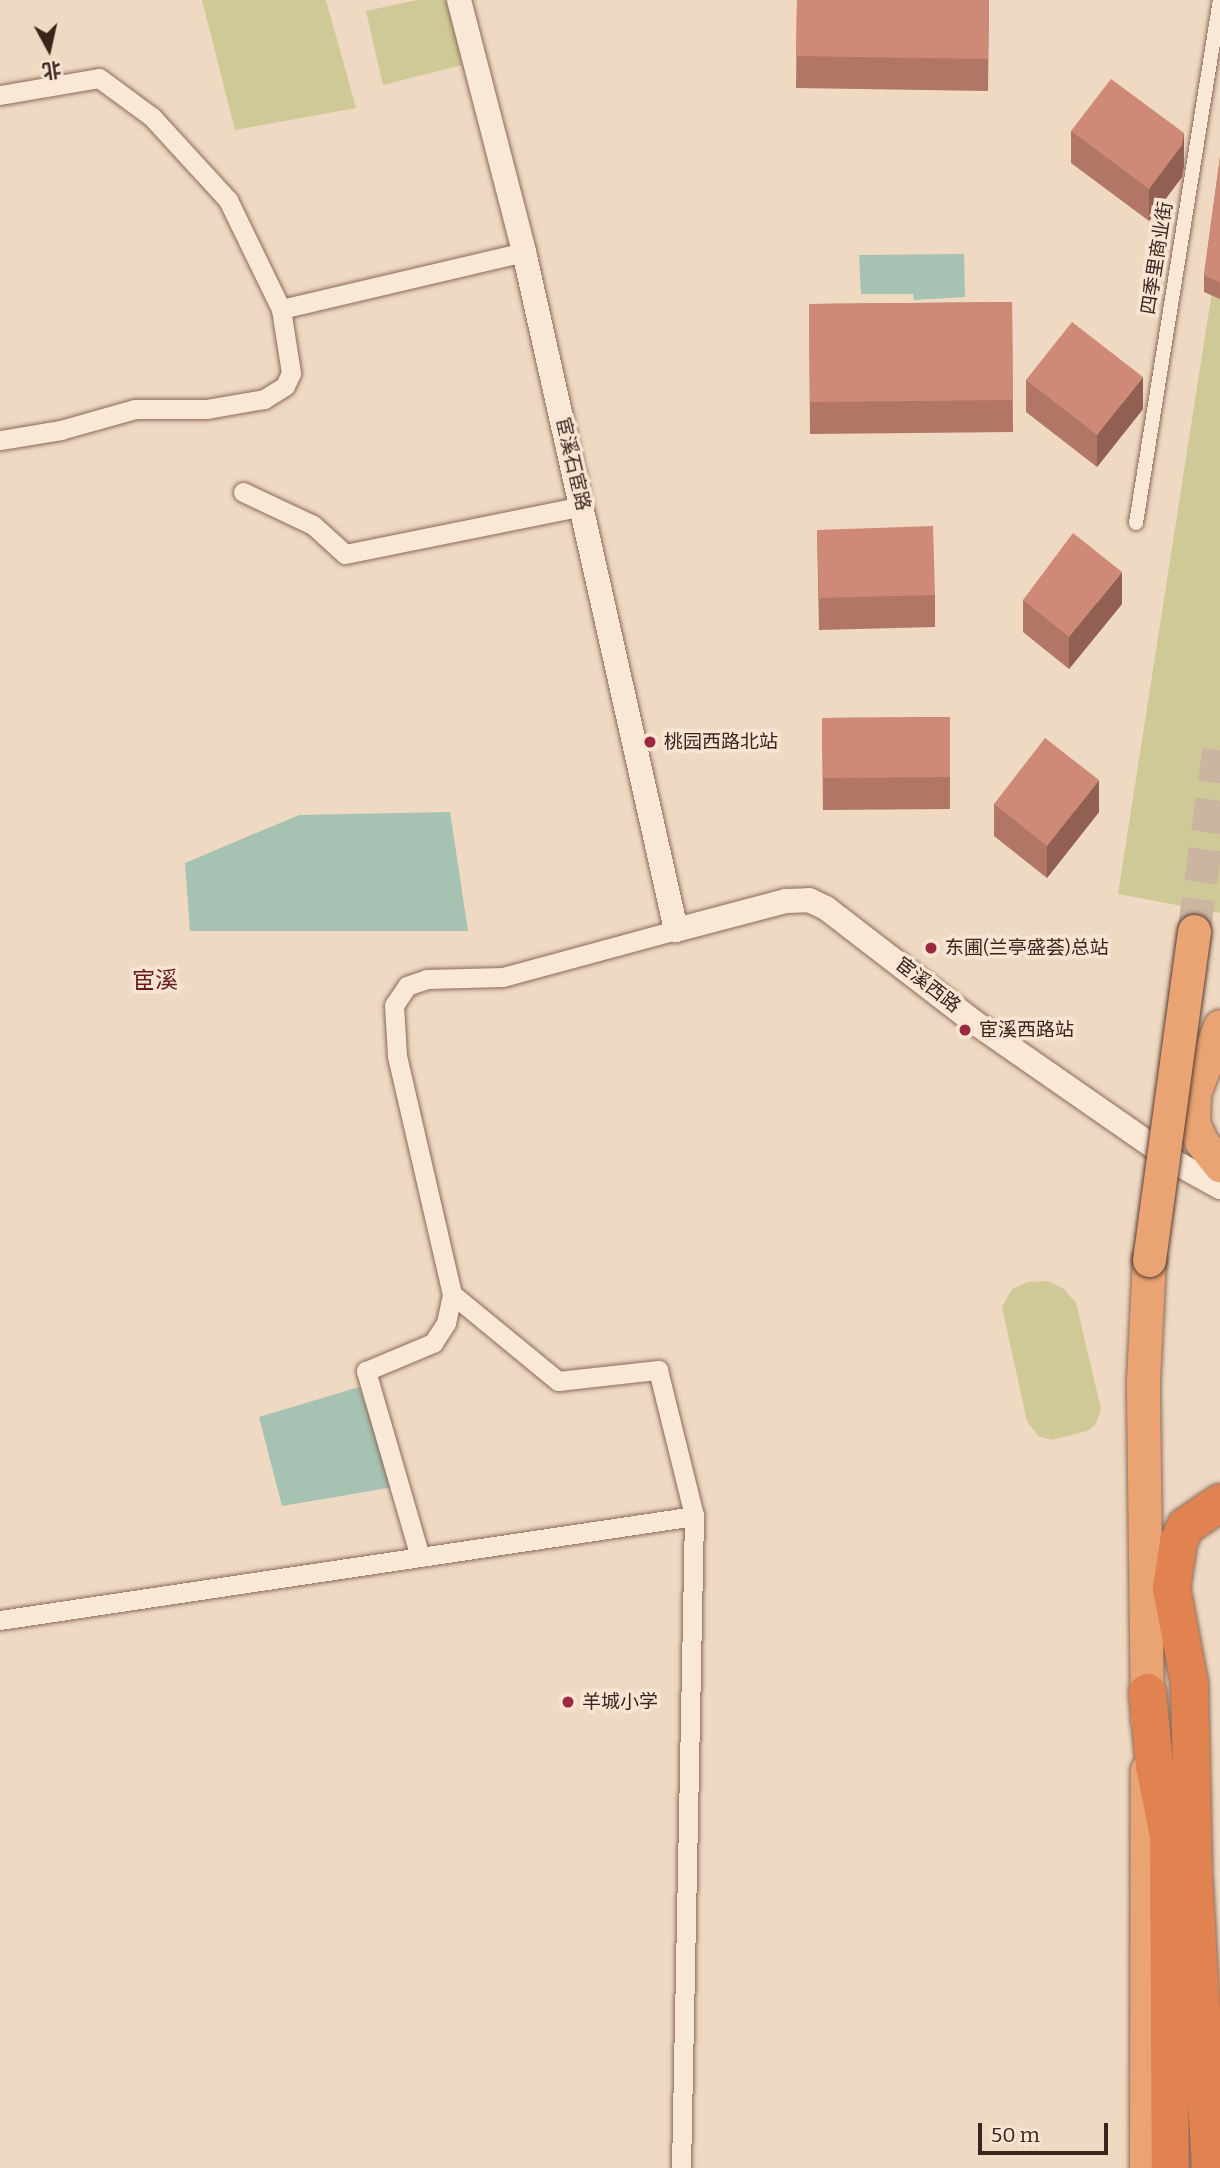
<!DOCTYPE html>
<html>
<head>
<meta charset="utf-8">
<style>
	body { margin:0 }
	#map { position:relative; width:1220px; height:2168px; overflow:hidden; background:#efd9c2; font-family:Bitter,"Noto Sans SC",serif }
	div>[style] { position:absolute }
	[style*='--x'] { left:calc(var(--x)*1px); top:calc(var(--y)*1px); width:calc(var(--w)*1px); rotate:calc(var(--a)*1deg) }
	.green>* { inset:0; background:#cec996 }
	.water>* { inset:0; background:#a5c2b3 }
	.trunk-tunnel>* { height:33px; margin-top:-16.5px; transform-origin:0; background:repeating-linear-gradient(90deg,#cbb5a1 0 33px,transparent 0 50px) }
	.roads { filter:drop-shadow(0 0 2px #8a6959) drop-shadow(0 0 2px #8a6959) }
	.pedestrian>* { height:14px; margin:-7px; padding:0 7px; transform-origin:7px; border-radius:7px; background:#fae8d6 }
	.minor>* { height:19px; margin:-9.5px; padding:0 9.5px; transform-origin:9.5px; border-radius:9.5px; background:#fae8d6 }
	.tertiary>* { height:24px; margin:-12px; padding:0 12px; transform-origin:12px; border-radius:12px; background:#fae8d6 }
	.trunk>* { height:33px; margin:-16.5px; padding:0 16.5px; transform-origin:16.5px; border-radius:16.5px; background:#eaa474 }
	.motorway>* { height:37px; margin:-18.5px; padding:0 18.5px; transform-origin:18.5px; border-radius:18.5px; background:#e18350 }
	.bridges { filter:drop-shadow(0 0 2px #58382d) drop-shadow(0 0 2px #58382d) }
	.trunk-bridge>* { height:33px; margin:-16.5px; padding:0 16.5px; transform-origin:16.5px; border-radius:16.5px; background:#eaa474 }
	.wall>* { inset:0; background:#b27666 }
	.shaded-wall>* { inset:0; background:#916053 }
	.building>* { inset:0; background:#cf8977 }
	.dots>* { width:19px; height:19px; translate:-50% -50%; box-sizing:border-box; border:4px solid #f7e4d2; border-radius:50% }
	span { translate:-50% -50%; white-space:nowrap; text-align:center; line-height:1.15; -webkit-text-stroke:7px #f7e4d2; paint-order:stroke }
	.street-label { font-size:19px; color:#39251d }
	.poi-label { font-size:19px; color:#39251d }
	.left { translate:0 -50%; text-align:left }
	.quarter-label { font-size:23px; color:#671b1b }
	.north { position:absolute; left:14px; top:14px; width:70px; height:70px; -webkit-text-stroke:5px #f7e4d2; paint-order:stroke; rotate:172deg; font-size:19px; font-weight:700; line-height:28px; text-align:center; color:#39251d }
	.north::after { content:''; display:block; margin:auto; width:24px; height:32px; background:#39251d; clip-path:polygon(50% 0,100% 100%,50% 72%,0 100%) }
	.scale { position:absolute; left:978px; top:2123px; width:130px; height:32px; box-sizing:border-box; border:4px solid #39251d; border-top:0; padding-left:9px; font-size:21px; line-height:24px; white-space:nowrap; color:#39251d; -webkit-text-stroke:5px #f7e4d2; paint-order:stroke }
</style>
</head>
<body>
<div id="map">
	<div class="green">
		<div style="clip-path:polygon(202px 0,326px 0,356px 108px,235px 130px)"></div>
		<div style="clip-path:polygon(417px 0,448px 0,462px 65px,383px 85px,366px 11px)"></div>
		<div style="clip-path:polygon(1220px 240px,1220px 913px,1118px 894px)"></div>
		<div style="clip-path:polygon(1048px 1281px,1064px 1289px,1076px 1303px,1101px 1409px,1096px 1424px,1087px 1431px,1051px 1440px,1038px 1436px,1027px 1421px,1002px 1307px,1012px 1289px,1028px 1282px)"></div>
	</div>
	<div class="water">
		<div style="clip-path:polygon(964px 254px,965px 297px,914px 300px,913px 294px,861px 294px,859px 255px)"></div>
		<div style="clip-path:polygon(450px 812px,468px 931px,190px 931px,185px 863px,299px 815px)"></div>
		<div style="clip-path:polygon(359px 1387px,394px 1487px,282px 1506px,259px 1417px)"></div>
	</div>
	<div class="trunk-tunnel">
		<div style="--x:1194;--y:931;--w:191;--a:-82.2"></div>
	</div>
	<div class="roads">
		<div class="pedestrian">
			<div style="--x:1136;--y:523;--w:530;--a:-80.88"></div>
		</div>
		<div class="minor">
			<div style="--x:0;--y:95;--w:100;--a:-9.7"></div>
			<div style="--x:99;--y:78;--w:66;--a:36.3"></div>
			<div style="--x:152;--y:117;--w:113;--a:47.5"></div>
			<div style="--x:228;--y:200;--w:121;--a:64.1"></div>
			<div style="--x:281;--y:309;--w:65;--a:81.1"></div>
			<div style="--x:291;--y:373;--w:14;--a:115"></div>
			<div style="--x:285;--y:386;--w:25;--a:148"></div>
			<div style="--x:264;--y:399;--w:59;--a:170.2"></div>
			<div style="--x:206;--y:409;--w:71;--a:180"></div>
			<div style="--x:135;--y:409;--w:77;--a:164.2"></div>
			<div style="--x:61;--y:430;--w:62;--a:170.7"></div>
			<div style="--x:281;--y:309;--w:250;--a:-13.2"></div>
			<div style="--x:243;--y:492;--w:77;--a:25.2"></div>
			<div style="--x:313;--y:525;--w:43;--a:42.2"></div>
			<div style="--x:345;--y:554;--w:242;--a:-11.4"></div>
			<div style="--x:676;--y:930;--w:179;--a:164.8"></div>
			<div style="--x:503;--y:977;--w:76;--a:178.5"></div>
			<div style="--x:427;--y:979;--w:21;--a:161"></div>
			<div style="--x:407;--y:986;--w:23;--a:124"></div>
			<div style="--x:394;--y:1005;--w:51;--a:86.6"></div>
			<div style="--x:397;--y:1056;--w:244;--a:77"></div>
			<div style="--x:452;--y:1294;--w:137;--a:39.4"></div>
			<div style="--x:558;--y:1381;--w:101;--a:-6.3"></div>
			<div style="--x:658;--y:1370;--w:150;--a:76.1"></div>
			<div style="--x:694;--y:1516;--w:652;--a:91.14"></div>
			<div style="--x:420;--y:1557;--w:194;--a:-106.2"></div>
			<div style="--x:366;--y:1371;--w:73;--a:-22.7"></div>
			<div style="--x:433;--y:1343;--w:24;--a:-57"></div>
			<div style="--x:446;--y:1323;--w:30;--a:-78"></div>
			<div style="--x:0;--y:1620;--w:702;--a:-8.52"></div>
		</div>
		<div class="tertiary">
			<div style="--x:459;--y:0;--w:260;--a:75.5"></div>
			<div style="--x:524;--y:252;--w:695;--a:77.36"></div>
			<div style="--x:676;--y:930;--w:114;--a:-14.8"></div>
			<div style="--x:786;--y:901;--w:23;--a:-2"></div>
			<div style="--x:809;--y:900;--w:19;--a:25"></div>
			<div style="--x:826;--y:908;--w:187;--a:37.6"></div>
			<div style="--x:974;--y:1022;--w:251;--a:34.8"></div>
			<div style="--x:1180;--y:1165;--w:46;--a:28.8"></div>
		</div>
		<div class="trunk">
			<div style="--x:1220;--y:1026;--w:72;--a:111.2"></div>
			<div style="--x:1194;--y:1093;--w:30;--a:92"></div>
			<div style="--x:1193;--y:1123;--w:20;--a:66"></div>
			<div style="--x:1201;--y:1141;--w:31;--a:52"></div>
			<div style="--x:1147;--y:1720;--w:339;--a:-90.7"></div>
			<div style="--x:1143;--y:1381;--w:121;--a:-87.2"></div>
			<div style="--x:1146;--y:2168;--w:398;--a:-89.9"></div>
		</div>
		<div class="motorway">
			<div style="--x:1147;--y:1692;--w:73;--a:84.5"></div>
			<div style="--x:1154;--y:1765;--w:72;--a:78.8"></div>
			<div style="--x:1168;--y:1836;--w:332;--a:89.7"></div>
			<div style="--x:1210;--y:2168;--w:295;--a:-93.3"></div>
			<div style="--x:1193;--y:1873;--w:190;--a:-91.2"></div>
			<div style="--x:1189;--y:1683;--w:97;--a:-100.7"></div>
			<div style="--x:1171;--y:1588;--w:48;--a:-81.5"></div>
			<div style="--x:1178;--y:1541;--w:17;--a:-65"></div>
			<div style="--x:1185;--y:1526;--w:42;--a:-34.4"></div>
		</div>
	</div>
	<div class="bridges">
		<div class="trunk-bridge">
			<div style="--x:1149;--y:1260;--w:332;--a:-82.2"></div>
		</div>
	</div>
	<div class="wall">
		<div style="clip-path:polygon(797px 0,989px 0,988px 91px,796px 88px)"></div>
		<div style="clip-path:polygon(1071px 131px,1184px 165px,1182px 177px,1149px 221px,1071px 163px)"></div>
		<div style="clip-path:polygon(1220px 157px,1220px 299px,1204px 292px,1204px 275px)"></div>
		<div style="clip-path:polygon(1012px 302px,1013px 432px,810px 434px,809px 304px)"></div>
		<div style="clip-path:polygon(1026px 380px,1143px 409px,1097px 467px,1026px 412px)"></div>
		<div style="clip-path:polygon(817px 530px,935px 595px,935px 627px,819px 630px)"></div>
		<div style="clip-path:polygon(1023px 600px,1122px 604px,1069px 669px,1023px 632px)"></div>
		<div style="clip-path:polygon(950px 717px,950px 809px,823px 810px,822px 718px)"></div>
		<div style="clip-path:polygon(994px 804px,1099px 812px,1047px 878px,994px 836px)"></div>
	</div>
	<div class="shaded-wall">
		<div style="clip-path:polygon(1184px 133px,1184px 165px,1182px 177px,1149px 221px,1149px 189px)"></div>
		<div style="clip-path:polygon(1143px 377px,1143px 409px,1097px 467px,1097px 435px)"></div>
		<div style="clip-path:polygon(1122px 572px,1122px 604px,1069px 669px,1069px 637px)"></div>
		<div style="clip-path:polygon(1099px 780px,1099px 812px,1047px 878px,1047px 846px)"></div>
	</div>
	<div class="building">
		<div style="clip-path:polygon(797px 0,989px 0,988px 59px,796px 56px)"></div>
		<div style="clip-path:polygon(1111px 79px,1184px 133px,1182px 145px,1149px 189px,1071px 131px)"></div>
		<div style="clip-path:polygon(1220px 157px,1220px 283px,1204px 275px)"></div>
		<div style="clip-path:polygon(1012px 302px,1013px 400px,810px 402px,809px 304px)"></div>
		<div style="clip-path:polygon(1072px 322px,1143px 377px,1097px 435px,1026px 380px)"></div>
		<div style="clip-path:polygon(933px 526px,935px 595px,819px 598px,817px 530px)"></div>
		<div style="clip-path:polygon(1073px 533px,1122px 572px,1069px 637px,1023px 600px)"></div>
		<div style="clip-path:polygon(950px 717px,950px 777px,823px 778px,822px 718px)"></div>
		<div style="clip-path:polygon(1045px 738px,1099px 780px,1047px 846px,994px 804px)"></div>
	</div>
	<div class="dots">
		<div style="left:650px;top:742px;background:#9b2740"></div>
		<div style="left:931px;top:948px;background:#9b2740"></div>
		<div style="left:965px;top:1030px;background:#9b2740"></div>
		<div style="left:568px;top:1702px;background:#9b2740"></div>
	</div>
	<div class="street-label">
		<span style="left:1157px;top:258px;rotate:-81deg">四季里商业街</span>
		<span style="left:573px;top:464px;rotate:77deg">宦溪石宦路</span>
		<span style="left:928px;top:985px;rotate:38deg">宦溪西路</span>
	</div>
	<div class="poi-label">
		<span class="left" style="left:664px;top:742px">桃园西路北站</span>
		<span class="left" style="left:945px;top:948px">东圃(兰亭盛荟)总站</span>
		<span class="left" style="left:979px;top:1030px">宦溪西路站</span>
		<span class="left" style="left:582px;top:1702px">羊城小学</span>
	</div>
	<div class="quarter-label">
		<span style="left:155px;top:980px">宦溪</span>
	</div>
	<div class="north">北</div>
	<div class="scale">50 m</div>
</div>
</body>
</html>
